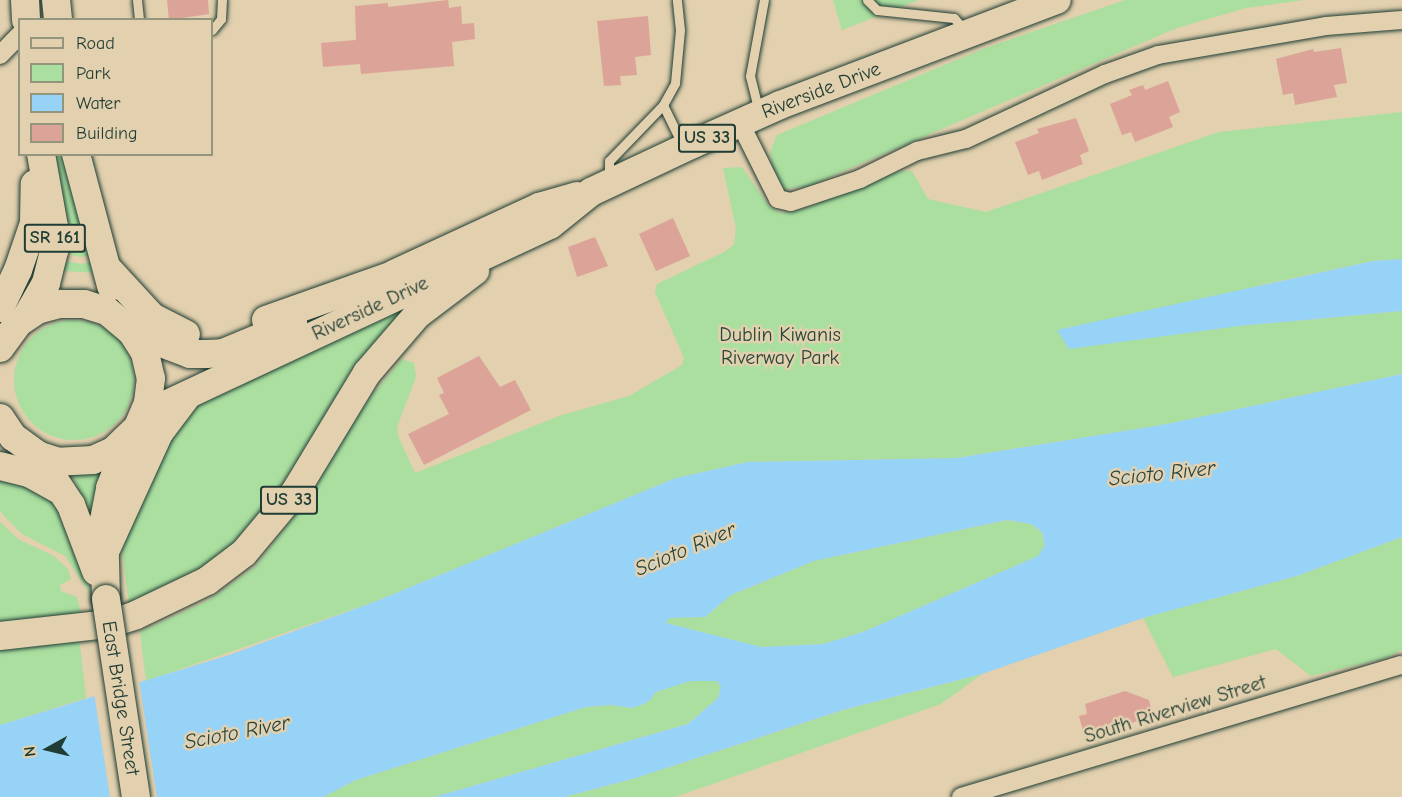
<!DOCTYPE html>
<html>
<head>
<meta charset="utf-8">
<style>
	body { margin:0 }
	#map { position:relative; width:1402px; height:797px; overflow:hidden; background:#e2d0ae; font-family:"Comic Neue",sans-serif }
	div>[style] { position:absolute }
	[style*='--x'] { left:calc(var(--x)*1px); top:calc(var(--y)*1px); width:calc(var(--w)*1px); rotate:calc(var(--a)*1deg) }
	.green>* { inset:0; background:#abdfa0 }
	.round { border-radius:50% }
	.water>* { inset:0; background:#97d2f7 }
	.pier>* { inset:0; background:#e2d0ae }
	.building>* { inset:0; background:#dca398 }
	.roads { filter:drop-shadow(0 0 2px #1f3d34) drop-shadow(0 0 2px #1f3d34) }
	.lane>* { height:9px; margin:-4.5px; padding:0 4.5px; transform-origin:4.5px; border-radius:4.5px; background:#e2d0ae }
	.street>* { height:18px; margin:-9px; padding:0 9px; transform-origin:9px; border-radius:9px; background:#e2d0ae }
	.primary>* { height:28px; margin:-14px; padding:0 14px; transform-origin:14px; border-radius:14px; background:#e2d0ae }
	.bridges { filter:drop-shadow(0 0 2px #1f3d34) drop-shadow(0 0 2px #1f3d34) }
	.primary-bridge>* { height:28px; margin:-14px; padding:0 14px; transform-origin:14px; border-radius:14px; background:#e2d0ae }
	span { translate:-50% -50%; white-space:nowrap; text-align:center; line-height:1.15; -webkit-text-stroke:5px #e2d0ae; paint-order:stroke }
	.shield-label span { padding:2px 4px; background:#e2d0ae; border:2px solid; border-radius:4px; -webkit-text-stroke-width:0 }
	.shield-label { font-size:18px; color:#1f3d34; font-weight:700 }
	.street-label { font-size:20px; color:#1f3d34 }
	.park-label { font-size:20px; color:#264539 }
	.water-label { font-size:21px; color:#25443e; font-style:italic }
	.legend { position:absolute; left:18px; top:18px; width:195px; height:138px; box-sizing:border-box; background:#e2d0ae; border:2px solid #94957d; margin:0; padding:8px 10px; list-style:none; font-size:18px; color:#1f3d34 }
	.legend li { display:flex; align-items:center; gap:12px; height:30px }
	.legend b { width:30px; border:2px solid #94957d }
	.north { position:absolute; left:18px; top:719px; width:60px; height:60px; -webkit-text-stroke:4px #e2d0ae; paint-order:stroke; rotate:262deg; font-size:16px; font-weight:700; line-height:24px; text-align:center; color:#1f3d34 }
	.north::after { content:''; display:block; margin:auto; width:21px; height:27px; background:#1f3d34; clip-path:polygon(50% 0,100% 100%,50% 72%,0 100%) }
</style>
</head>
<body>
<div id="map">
	<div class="green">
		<div style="clip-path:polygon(833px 0,919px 0,842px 30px)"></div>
		<div style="clip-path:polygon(1125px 0,1304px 0,1246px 8px,1177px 28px,809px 186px,785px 189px,773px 176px,770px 152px,777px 135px,985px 48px)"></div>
		<div style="clip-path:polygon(1402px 112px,1402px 259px,1373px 261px,1260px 285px,1239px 326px,1402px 311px,1402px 374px,1167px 424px,957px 458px,748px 462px,676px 478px,374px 602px,146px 681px,140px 632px,209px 600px,255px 567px,300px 509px,347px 425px,402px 359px,414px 363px,416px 377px,397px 427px,398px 436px,415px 473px,562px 415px,629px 396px,682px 365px,684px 358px,655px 292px,657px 284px,726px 251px,734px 244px,736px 229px,723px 168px,742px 167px,769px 206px,781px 213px,801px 210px,900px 171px,912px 171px,928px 199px,986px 212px,1219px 132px)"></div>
		<div style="clip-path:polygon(54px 155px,68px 155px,95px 254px,81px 257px,68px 254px,69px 227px)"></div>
		<div style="clip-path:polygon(97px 260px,101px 273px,63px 271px,66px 261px,81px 264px)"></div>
		<div style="clip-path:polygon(422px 303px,240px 547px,130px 611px,122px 551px,125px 538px,184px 412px,325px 332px)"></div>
		<div class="round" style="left:14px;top:320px;width:120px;height:120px"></div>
		<div style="clip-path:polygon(109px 462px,93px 518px,69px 470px)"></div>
		<div style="clip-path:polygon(0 473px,48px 488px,86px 572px,90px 594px,65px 556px,22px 534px,4px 516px,0 510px)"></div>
		<div style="clip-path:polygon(1007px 520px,1031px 524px,1042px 532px,1045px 545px,1038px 556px,863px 632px,823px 644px,761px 647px,665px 623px,669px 618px,705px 617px,731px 595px,814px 561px)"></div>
		<div style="clip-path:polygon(0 522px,18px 539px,54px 556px,68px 569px,71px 579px,60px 585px,61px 591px,77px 597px,83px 622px,0 630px)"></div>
		<div style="clip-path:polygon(1402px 537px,1402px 650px,1386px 658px,1311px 676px,1276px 649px,1173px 677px,1143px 618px,1297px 576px)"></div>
		<div style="clip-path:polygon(79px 636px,86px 698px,0 725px,0 641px)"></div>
		<div style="clip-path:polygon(982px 674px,941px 704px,675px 797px,564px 797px,636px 778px,844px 710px)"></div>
		<div style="clip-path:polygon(691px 681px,717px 681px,721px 687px,718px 698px,688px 724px,434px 797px,323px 797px,356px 780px,586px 707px,611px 705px,633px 708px,648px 702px,656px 692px)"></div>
	</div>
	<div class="water">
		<div style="clip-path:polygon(1402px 259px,1402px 311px,1239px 326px,1069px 349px,1057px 330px,1373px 261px)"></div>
		<div style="clip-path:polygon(evenodd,1402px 374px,1402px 537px,1297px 576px,1143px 618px,982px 674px,843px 710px,636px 778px,564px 797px,434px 797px,688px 724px,718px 698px,721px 687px,717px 681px,691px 681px,656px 692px,648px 702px,633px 708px,611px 705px,586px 707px,356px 780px,323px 797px,0 797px,0 725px,229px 655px,374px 602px,676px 478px,748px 462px,957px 458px,1167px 424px,1402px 374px,1007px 520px,1031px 524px,1042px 532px,1045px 545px,1038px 556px,863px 632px,823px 644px,761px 647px,666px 623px,669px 618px,705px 617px,731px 595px,814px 561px,1007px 520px)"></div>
	</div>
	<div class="pier">
		<div style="clip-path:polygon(139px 680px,157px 797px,110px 797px,94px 693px)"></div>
	</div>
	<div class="building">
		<div style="clip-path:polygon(167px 0,208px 0,209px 14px,169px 20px)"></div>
		<div style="clip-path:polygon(448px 0,449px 8px,461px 6px,462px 24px,474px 23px,475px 39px,452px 42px,454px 66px,361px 74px,360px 64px,323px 67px,321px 43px,356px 40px,355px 6px,388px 3px,388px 7px)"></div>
		<div style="clip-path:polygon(648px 16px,651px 55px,635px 57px,637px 75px,620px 76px,621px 85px,604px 86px,597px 21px)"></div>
		<div style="clip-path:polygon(1341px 48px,1347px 83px,1334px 85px,1337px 97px,1295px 105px,1293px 93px,1283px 95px,1276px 59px,1313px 49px,1314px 52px)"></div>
		<div style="clip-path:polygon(1168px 81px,1180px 112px,1169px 117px,1173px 127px,1135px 142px,1131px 132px,1122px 135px,1110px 104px,1132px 95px,1129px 90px,1143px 85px,1145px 90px)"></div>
		<div style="clip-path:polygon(1076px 118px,1089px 151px,1080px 155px,1083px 164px,1042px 180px,1039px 171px,1028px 175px,1015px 142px,1039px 133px,1037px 129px)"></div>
		<div style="clip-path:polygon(673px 218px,690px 256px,656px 271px,639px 234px)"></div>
		<div style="clip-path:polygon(595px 237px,608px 266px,577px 277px,568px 247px)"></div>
		<div style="clip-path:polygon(479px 356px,500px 387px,515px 380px,531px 410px,424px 465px,408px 434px,449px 414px,439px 395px,444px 393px,437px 378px)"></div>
		<div style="clip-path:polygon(1125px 691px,1149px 700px,1153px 716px,1085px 738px,1079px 716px,1087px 714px,1085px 704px)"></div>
	</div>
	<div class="roads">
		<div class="lane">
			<div style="--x:137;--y:0;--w:20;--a:84"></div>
			<div style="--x:867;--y:0;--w:14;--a:45"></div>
			<div style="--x:877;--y:10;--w:77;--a:5.9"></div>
			<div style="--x:954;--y:18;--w:18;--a:49"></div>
			<div style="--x:212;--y:30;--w:14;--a:-51"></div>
			<div style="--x:221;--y:19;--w:19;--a:-87"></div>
			<div style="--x:663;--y:105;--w:46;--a:64"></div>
			<div style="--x:759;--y:112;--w:37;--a:-104"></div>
			<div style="--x:750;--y:76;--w:77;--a:-79.6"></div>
			<div style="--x:609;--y:180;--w:19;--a:-90"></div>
			<div style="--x:609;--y:161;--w:78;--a:-46"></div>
			<div style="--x:663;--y:105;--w:25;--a:-61"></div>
			<div style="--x:675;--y:83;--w:53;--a:-84.6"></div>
			<div style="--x:680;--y:30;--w:30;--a:-96"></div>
		</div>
		<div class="street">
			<div style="--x:0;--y:55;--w:29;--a:-46"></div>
			<div style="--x:740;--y:123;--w:85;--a:63.4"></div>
			<div style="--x:778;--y:199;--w:13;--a:13"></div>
			<div style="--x:791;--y:202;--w:73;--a:-18.4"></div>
			<div style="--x:860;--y:179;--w:64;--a:-26.2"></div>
			<div style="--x:917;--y:151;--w:50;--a:-13.8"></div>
			<div style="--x:966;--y:139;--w:153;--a:-25.1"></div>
			<div style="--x:1105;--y:74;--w:56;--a:-19.7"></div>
			<div style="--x:1158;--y:55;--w:170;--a:-9.8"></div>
			<div style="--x:1326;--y:26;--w:76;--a:-4.5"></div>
			<div style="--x:961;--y:797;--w:460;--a:-16.7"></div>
		</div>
		<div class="primary">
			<div style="--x:25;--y:0;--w:20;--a:87"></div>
			<div style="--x:56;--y:0;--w:20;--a:84"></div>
			<div style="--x:76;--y:154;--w:137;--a:75.1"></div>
			<div style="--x:107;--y:268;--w:67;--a:47.4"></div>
			<div style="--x:152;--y:317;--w:38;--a:27"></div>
			<div style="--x:394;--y:274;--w:160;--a:-24.8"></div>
			<div style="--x:539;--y:207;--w:40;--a:-16"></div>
			<div style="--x:0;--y:308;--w:42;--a:-64.7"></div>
			<div style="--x:18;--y:270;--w:50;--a:-71.2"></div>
			<div style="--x:34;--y:223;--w:39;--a:-89"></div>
			<div style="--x:27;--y:316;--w:38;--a:-60"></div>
			<div style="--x:46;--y:283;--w:33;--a:-76"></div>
			<div style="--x:54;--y:251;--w:24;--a:-90"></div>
			<div style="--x:54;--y:227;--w:74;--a:-100.1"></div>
			<div style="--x:266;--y:320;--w:132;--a:-19.5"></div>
			<div style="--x:132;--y:332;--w:62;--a:20.8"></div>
			<div style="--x:190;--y:354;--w:16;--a:0"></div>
			<div style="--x:206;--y:354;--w:17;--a:-3"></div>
			<div style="--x:223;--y:353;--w:76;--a:-22.5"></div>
			<div style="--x:0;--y:348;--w:31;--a:-54"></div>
			<div style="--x:18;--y:323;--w:23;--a:-34"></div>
			<div style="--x:37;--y:310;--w:24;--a:-15"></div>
			<div style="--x:60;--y:304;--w:24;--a:0"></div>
			<div style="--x:84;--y:304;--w:24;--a:17"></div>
			<div style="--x:107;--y:311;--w:33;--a:40"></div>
			<div style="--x:132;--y:332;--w:25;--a:58"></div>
			<div style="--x:145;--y:353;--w:26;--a:77"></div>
			<div style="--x:151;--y:378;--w:25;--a:97"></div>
			<div style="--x:148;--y:403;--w:26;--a:113"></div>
			<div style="--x:138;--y:427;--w:35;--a:136"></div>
			<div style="--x:113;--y:451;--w:22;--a:156"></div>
			<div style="--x:93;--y:460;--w:34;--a:177"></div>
			<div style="--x:59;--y:462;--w:22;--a:-162"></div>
			<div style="--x:38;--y:455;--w:31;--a:-144"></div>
			<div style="--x:13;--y:437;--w:23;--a:-124"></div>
			<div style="--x:144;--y:415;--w:448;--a:-25.1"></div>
			<div style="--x:550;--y:225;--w:53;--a:-38.8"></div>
			<div style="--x:591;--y:192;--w:113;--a:-25.2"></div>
			<div style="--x:693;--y:144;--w:95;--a:-24.1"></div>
			<div style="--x:780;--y:105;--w:296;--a:-20.8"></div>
			<div style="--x:38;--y:455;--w:60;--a:56.6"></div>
			<div style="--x:71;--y:505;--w:71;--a:69.3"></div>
			<div style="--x:0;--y:466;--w:30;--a:14"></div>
			<div style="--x:29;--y:473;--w:33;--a:29"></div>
			<div style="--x:103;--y:556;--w:135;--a:-65.5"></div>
			<div style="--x:159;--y:433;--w:46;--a:-52.9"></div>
			<div style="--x:106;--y:599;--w:79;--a:-91.5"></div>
			<div style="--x:104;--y:520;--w:33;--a:-79"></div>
			<div style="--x:110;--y:488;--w:55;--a:-68.6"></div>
			<div style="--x:0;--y:636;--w:110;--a:-6.3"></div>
			<div style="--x:109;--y:624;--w:28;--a:-18"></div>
			<div style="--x:136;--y:615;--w:79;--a:-25.6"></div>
			<div style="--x:207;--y:581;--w:46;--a:-37.1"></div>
			<div style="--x:244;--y:553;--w:80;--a:-50.1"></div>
			<div style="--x:295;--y:492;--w:139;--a:-58.8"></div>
			<div style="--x:367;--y:373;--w:77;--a:-49.2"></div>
			<div style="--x:417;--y:315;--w:73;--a:-37.2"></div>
		</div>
	</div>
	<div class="bridges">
		<div class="primary-bridge">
			<div style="--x:106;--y:599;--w:200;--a:81.4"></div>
		</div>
	</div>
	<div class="shield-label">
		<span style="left:707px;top:138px">US 33</span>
		<span style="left:55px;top:238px">SR 161</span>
		<span style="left:289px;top:500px">US 33</span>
	</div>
	<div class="street-label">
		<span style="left:821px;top:90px;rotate:-21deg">Riverside Drive</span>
		<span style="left:370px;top:308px;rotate:-25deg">Riverside Drive</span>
		<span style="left:121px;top:698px;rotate:81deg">East Bridge Street</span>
		<span style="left:1175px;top:709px;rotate:-17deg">South Riverview Street</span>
	</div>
	<div class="park-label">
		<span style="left:780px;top:346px">Dublin Kiwanis<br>Riverway Park</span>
	</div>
	<div class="water-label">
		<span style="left:1162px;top:473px;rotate:-6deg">Scioto River</span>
		<span style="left:685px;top:549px;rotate:-23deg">Scioto River</span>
		<span style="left:237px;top:732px;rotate:-11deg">Scioto River</span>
	</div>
	<ul class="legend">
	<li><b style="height:8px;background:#e2d0ae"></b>Road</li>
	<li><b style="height:16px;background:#abdfa0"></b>Park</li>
	<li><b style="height:16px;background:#97d2f7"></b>Water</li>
	<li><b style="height:16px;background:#dca398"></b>Building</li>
	</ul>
	<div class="north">N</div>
</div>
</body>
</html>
